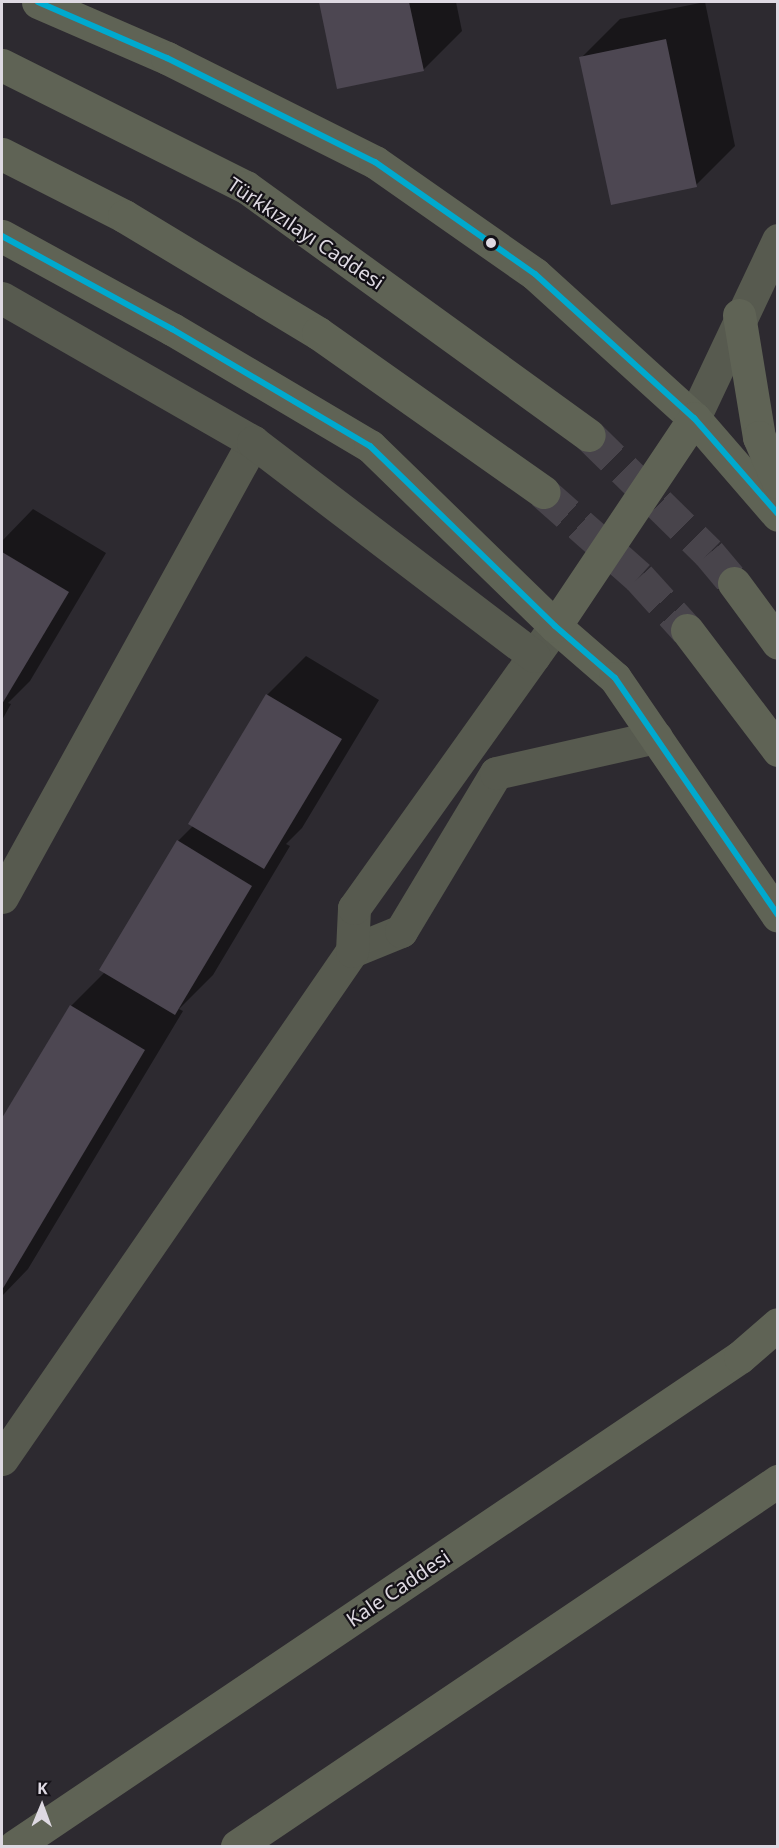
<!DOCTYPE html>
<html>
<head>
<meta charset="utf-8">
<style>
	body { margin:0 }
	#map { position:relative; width:779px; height:1848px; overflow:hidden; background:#2d2a30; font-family:"Noto Sans",sans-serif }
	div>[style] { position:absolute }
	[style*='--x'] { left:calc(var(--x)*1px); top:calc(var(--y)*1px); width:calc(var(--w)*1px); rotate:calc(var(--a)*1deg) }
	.shadow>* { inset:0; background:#0007 }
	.building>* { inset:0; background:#4d4752 }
	.primary-tunnel>* { height:33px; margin-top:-16.5px; transform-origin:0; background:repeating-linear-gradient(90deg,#48444b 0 33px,transparent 0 49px) }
	.minor>* { height:33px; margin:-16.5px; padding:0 16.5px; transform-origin:16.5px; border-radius:16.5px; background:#575a4f }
	.tertiary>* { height:33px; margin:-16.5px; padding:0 16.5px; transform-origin:16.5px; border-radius:16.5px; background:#575a4f }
	.primary>* { height:33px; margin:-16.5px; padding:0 16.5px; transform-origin:16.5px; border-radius:16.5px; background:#5f6355 }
	.bus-1>* { height:6px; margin:-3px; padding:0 3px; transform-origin:3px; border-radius:3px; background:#00a9ce }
	.dots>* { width:16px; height:16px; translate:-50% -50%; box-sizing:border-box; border:3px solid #141117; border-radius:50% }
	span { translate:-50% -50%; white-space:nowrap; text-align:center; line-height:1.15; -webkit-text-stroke:4.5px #141117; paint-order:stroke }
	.street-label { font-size:20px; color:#ded9e2 }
	.frame { position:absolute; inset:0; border:3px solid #ded9e2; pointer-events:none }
	.north { position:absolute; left:12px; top:1776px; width:60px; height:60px; -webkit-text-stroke:4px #141117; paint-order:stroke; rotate:1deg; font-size:16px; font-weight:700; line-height:24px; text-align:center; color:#ded9e2 }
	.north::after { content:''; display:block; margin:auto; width:21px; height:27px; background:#ded9e2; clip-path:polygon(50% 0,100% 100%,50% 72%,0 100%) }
</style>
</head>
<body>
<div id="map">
	<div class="shadow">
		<div style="clip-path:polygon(320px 2px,456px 2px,462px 31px,423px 70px,339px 88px)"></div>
		<div style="clip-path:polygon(705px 2px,735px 146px,696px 185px,581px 58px,620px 19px)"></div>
		<div style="clip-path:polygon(33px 509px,106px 553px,30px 681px,8px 703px,11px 704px,2px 720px,2px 541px)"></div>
		<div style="clip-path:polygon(306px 656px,379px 700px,302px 828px,286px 844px,290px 846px,213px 975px,179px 1009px,183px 1011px,28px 1269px,2px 1296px,2px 1121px,71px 1006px,105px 972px,178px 841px,194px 825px,267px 695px)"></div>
	</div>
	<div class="building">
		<div style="clip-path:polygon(319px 2px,409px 2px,424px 71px,337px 89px)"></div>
		<div style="clip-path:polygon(666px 39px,697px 187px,611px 205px,579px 57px)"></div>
		<div style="clip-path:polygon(2px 552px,69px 592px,2px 704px)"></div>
		<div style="clip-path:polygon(266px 694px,342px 739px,264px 869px,188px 824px)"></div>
		<div style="clip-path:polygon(177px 840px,252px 886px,175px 1015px,99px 970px)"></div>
		<div style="clip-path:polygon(70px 1005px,145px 1050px,2px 1290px,2px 1118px)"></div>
	</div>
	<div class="primary-tunnel">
		<div style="--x:589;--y:435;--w:168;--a:44.5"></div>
		<div style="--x:709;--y:553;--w:39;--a:50"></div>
		<div style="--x:543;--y:492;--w:128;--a:41.5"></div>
		<div style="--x:639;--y:577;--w:72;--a:47.8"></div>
	</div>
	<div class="minor">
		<div style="--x:694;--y:418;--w:197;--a:-64.7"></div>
		<div style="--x:2;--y:897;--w:520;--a:-61.12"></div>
		<div style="--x:352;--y:951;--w:53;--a:-22.2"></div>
		<div style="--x:401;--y:931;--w:184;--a:-59"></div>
		<div style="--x:496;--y:773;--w:164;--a:-12.7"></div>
		<div style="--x:2;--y:1459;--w:617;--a:-55.43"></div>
		<div style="--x:352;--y:951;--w:43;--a:-87.3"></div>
		<div style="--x:354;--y:908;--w:346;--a:-54.5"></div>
	</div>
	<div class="tertiary">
		<div style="--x:2;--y:298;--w:289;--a:29.8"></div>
		<div style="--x:253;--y:442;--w:353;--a:37.3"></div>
	</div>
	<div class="primary">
		<div style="--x:38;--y:2;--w:141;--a:23.5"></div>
		<div style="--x:167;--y:58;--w:233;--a:26.6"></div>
		<div style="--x:375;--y:162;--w:195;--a:35"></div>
		<div style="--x:535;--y:274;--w:215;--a:42.2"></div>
		<div style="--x:694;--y:418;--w:128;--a:49.1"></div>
		<div style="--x:2;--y:65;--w:273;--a:26.6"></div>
		<div style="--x:246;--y:187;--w:423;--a:35.9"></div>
		<div style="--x:2;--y:154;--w:137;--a:26.9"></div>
		<div style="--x:124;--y:216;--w:227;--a:31.1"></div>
		<div style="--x:318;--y:333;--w:276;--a:35.2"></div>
		<div style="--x:2;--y:236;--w:194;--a:28.7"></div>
		<div style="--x:172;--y:329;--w:230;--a:30.6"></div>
		<div style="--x:370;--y:446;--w:258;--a:44.2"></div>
		<div style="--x:555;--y:626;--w:79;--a:40.9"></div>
		<div style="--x:615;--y:678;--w:288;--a:55.6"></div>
		<div style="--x:739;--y:315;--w:124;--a:80.7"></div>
		<div style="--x:759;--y:437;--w:49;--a:67.1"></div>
		<div style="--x:734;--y:583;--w:74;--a:53.7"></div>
		<div style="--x:555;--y:626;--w:250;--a:-56.2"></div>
		<div style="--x:687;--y:630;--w:151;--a:52.8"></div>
		<div style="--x:15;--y:1846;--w:874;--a:-34"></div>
		<div style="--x:740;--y:1357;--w:50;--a:-41"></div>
		<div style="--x:237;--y:1846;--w:653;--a:-34.01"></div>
	</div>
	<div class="bus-1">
		<div style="--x:38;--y:2;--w:141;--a:23.5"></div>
		<div style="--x:167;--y:58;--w:233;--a:26.6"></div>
		<div style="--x:375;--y:162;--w:195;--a:35"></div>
		<div style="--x:535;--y:274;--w:215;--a:42.2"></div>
		<div style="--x:694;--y:418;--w:128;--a:48.8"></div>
		<div style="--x:2;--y:236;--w:194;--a:28.7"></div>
		<div style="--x:172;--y:329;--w:230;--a:30.6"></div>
		<div style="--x:370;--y:446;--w:258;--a:44.2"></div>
		<div style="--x:555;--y:626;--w:79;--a:40.9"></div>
		<div style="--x:615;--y:678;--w:288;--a:55.5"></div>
	</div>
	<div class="dots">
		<div style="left:491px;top:243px;background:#ded9e2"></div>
	</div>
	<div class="street-label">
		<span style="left:306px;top:233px;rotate:34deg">Türkkızılayı Caddesi</span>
		<span style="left:398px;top:1588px;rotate:-34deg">Kale Caddesi</span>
	</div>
	<div class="frame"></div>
	<div class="north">K</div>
</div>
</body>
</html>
